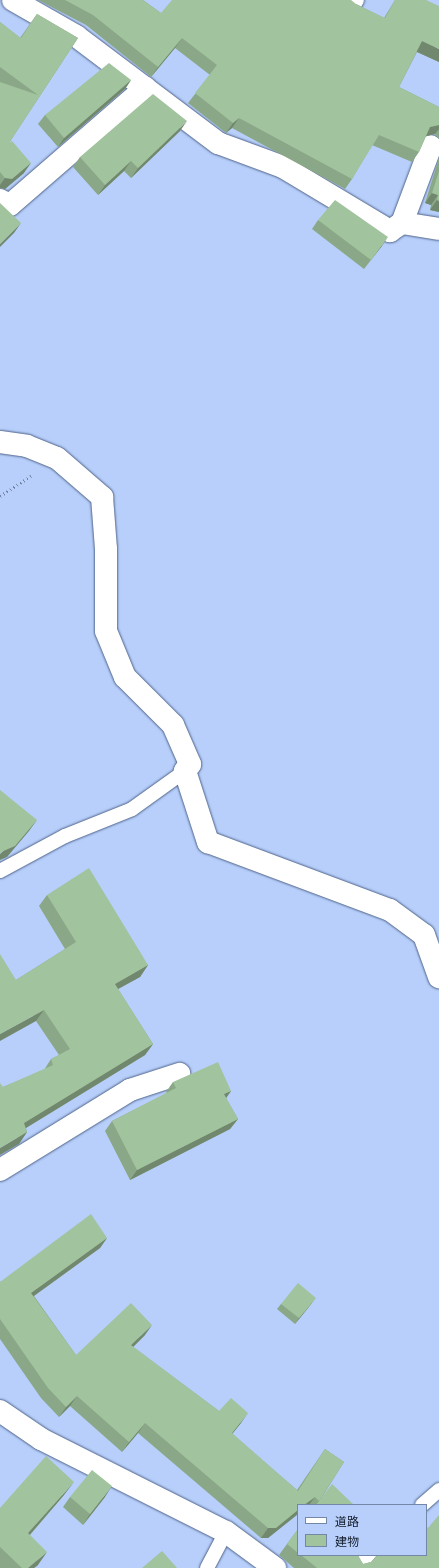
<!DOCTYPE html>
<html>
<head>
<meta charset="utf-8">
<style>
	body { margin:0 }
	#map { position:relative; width:439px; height:1568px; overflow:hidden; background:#b7cffa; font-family:Commissioner,"Noto Sans JP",sans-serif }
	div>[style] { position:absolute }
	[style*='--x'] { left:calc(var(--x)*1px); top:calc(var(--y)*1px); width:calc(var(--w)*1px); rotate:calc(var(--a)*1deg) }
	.path>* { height:2.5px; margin-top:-1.25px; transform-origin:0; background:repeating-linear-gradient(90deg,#7284a3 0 1px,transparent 0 4px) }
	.roads { filter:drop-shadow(0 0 1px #4f6389) drop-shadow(0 0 1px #4f6389) }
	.lane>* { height:14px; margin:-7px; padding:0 7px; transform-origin:7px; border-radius:7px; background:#fff }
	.street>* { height:22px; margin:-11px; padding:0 11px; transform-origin:11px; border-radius:11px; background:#fff }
	.secondary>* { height:22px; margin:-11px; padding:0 11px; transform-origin:11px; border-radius:11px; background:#fff }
	.wall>* { inset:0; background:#8aa887 }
	.shaded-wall>* { inset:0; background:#71886e }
	.building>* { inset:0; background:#a1c39d }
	span { translate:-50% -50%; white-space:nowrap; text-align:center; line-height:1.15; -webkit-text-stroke:4px #b7cffa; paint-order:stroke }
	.legend { position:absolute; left:297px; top:1504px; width:130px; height:52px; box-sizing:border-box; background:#b7cffa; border:1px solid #7587a7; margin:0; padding:5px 7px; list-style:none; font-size:12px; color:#131b2a }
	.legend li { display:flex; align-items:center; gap:8px; height:20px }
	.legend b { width:20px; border:1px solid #7587a7 }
</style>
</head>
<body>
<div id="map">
	<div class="path">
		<div style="--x:0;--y:496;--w:37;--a:-33"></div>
	</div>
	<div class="roads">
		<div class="lane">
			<div style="--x:353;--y:7;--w:8;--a:-60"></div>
			<div style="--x:0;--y:871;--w:74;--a:-28.3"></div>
			<div style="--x:65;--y:836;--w:72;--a:-21.9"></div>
			<div style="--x:132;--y:809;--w:65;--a:-35.6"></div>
			<div style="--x:422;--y:1505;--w:23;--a:-41"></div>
			<div style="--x:207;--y:1568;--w:41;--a:-62.2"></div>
			<div style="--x:357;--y:1568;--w:18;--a:-45"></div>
		</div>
		<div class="street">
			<div style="--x:13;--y:0;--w:73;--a:29.7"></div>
			<div style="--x:76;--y:36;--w:178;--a:37"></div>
			<div style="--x:218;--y:143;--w:69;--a:20.3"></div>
			<div style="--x:283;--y:167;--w:125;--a:30.9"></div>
			<div style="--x:390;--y:231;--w:14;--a:-34"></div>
			<div style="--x:402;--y:223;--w:37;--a:9"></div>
			<div style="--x:0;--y:200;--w:11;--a:27"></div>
			<div style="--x:10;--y:205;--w:179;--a:-40.9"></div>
			<div style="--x:402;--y:223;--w:82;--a:-69.4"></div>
			<div style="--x:0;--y:442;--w:27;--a:8"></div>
			<div style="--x:27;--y:446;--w:32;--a:22"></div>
			<div style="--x:57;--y:458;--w:60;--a:40.9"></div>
			<div style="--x:102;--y:497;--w:52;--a:85.6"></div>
			<div style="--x:106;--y:549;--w:82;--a:90"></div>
			<div style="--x:106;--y:631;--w:50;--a:67.6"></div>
			<div style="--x:125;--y:677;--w:68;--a:45"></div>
			<div style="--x:173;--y:725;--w:43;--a:66.4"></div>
			<div style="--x:190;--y:764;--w:9;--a:126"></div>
			<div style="--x:185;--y:771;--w:75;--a:72.1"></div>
			<div style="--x:208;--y:842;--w:194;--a:20.5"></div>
			<div style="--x:390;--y:910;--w:42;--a:36.3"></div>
			<div style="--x:424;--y:935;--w:45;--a:70.3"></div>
			<div style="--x:0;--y:1170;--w:153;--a:-31.6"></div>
			<div style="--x:130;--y:1090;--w:52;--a:-18.1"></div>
		</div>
		<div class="secondary">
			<div style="--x:0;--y:1411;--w:50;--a:34.3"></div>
			<div style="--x:41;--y:1439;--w:207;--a:26.7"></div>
			<div style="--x:226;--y:1532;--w:61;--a:36.3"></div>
		</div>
	</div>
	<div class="wall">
		<div style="clip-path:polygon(38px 0,143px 0,161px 13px,356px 4px,384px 18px,395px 0,426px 0,439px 62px,417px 52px,399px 87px,439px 107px,439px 139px,435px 134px,426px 136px,419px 152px,412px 162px,372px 145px,352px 179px,345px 189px,232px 128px,226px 133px,188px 103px,210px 75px,175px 48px,151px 77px,86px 25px)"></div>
		<div style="clip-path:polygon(37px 14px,78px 38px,9px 143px,24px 173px,5px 189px,0 188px,0 22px,20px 38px)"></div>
		<div style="clip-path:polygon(131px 80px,125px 89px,58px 147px,38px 124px,45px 115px)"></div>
		<div style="clip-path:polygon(180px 131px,131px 178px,124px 171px,98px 195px,73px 167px,80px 157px)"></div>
		<div style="clip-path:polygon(439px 158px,439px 212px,430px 210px,431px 205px,425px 203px)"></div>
		<div style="clip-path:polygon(318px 220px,382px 246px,364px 269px,312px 229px)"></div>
		<div style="clip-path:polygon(47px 895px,148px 965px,140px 977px,118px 989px,153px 1044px,145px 1055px,26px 1128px,27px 1132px,19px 1144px,3px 1087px,44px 1070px,51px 1059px,59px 1055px,36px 1021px,16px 980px,65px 949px,39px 906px)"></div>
		<div style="clip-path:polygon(173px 1082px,231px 1091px,226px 1098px,238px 1119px,230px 1129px,130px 1180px,105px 1131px,112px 1121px,167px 1093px,166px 1092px)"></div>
		<div style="clip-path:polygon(107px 1238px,100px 1248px,34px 1296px,76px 1355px,145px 1335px,133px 1347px,219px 1411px,241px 1423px,232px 1434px,297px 1490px,325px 1449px,344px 1462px,319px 1502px,354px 1505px,298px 1505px,298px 1514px,268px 1538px,261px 1538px,138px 1433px,122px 1452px,70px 1406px,59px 1417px,41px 1398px,0 1339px,0 1282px)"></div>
		<div style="clip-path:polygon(312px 1303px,295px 1324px,277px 1309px,281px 1304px)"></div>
		<div style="clip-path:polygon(64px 1495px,30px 1535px,38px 1565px,34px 1568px,0 1568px,0 1508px)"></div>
		<div style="clip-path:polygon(70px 1497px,105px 1497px,83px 1525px,63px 1507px)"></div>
		<div style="clip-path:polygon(298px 1529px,298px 1555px,359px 1555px,358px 1556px,363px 1564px,371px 1562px,377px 1555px,426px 1555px,439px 1568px,294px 1568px,279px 1555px)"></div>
	</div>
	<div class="shaded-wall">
		<div style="clip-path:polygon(182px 38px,175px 48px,151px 77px,158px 67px)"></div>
		<div style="clip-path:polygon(422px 41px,439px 49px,439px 62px,415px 51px)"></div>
		<div style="clip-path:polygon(131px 80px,125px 89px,58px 147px,64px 138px)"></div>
		<div style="clip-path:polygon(239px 118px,232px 128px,226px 133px,233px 123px)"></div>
		<div style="clip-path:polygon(187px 121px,180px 131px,131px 178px,138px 168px)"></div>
		<div style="clip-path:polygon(439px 125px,439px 129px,435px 134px,423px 137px,430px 127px)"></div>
		<div style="clip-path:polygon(131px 161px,124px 171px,98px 195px,105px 185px)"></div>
		<div style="clip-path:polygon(31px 163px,24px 173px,5px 189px,0 188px,0 185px,5px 178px)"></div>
		<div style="clip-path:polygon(432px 193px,438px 195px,431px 205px,425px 203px)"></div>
		<div style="clip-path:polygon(437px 200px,439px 201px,439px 212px,430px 210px)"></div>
		<div style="clip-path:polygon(21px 223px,14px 233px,0 247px,0 244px)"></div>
		<div style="clip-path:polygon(388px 237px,382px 246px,364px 269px,371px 260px)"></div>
		<div style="clip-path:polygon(37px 820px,29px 831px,7px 857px,0 860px,0 854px)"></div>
		<div style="clip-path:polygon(148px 965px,140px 977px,107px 995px,115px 984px)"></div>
		<div style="clip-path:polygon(44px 1010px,36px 1021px,0 1041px,0 1034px)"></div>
		<div style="clip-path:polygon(153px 1044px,145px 1055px,16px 1134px,24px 1123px)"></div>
		<div style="clip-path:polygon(231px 1091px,224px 1101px,224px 1094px)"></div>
		<div style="clip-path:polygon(238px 1119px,230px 1129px,130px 1180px,137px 1170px)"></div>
		<div style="clip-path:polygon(27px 1132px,19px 1144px,0 1155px,0 1148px)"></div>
		<div style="clip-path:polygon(107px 1238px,100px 1248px,24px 1303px,31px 1293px)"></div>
		<div style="clip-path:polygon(316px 1298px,312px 1303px,295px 1324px,299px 1318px)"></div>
		<div style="clip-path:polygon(152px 1325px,145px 1335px,124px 1356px,131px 1345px)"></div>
		<div style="clip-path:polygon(77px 1396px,70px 1406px,59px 1417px,66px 1407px)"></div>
		<div style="clip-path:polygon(248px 1413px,241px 1423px,224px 1444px,232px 1433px)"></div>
		<div style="clip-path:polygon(145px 1423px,138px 1433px,122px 1452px,129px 1442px)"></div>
		<div style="clip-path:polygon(74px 1482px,64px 1495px,19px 1547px,28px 1533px)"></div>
		<div style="clip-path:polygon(112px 1486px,105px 1497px,83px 1525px,90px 1514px)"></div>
		<div style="clip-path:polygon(315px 1497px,309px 1505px,304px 1505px)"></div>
		<div style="clip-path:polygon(298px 1510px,298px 1514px,268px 1538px,261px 1538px,268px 1528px)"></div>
		<div style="clip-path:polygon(47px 1552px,38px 1565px,34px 1568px,28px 1568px)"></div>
	</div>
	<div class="building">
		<div style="clip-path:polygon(65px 0,143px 0,161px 13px,172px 0,351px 0,356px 4px,385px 18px,395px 0,426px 0,439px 6px,439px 49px,422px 41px,399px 87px,439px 107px,439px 125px,430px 127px,419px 152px,379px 135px,352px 179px,239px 118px,233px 123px,195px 93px,217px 65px,182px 38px,158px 67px,93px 15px)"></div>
		<div style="clip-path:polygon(37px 14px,78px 38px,9px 143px,12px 141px,31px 163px,12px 179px,5px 178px,0 172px,0 82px,38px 95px,0 67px,0 22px,21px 38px)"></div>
		<div style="clip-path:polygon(109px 63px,131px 80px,64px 138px,45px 115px)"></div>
		<div style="clip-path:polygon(153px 94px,187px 121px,138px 168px,131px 161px,105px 185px,80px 157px)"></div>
		<div style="clip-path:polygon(439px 171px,439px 201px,437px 200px,438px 195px,432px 193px)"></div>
		<div style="clip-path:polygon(335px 200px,388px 237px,371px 260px,318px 220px)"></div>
		<div style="clip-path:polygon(0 203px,21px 223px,0 244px)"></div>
		<div style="clip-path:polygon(0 790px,37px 820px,15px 846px,1px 852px,0 854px)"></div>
		<div style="clip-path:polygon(89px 868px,148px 965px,115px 984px,153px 1044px,24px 1123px,27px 1132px,0 1148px,0 1083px,3px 1087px,53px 1065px,51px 1059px,70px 1049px,44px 1010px,0 1034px,0 954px,16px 980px,76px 942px,47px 895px)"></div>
		<div style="clip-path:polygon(218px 1062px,231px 1091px,224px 1094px,238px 1119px,137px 1170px,112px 1121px,176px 1088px,173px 1082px)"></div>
		<div style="clip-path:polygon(91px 1214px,107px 1238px,31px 1293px,76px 1355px,131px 1303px,152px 1325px,131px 1345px,219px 1411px,231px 1398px,248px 1413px,232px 1433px,298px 1491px,325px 1449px,344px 1462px,319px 1501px,315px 1497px,304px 1505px,298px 1505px,298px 1510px,276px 1528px,268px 1528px,145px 1423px,129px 1442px,77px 1396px,66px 1407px,48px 1388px,0 1319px,0 1282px)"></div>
		<div style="clip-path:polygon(298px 1283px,316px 1298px,299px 1318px,281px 1304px)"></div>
		<div style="clip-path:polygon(46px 1456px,74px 1482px,28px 1533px,47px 1552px,28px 1568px,22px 1568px,0 1547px,0 1508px)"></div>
		<div style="clip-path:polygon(92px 1470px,112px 1486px,90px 1514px,70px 1497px)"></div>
		<div style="clip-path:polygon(332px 1484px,354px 1505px,316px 1505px)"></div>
		<div style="clip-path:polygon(439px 1515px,439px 1568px,317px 1568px,301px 1555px,358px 1555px,363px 1564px,371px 1562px,378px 1555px,426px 1555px,426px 1526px,428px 1528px)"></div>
		<div style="clip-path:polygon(298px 1529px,298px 1553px,287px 1544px)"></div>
		<div style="clip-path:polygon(162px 1551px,177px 1568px,142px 1568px)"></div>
	</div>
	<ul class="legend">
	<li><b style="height:5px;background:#fff"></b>道路</li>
	<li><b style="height:11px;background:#a1c39d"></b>建物</li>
	</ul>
</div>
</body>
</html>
